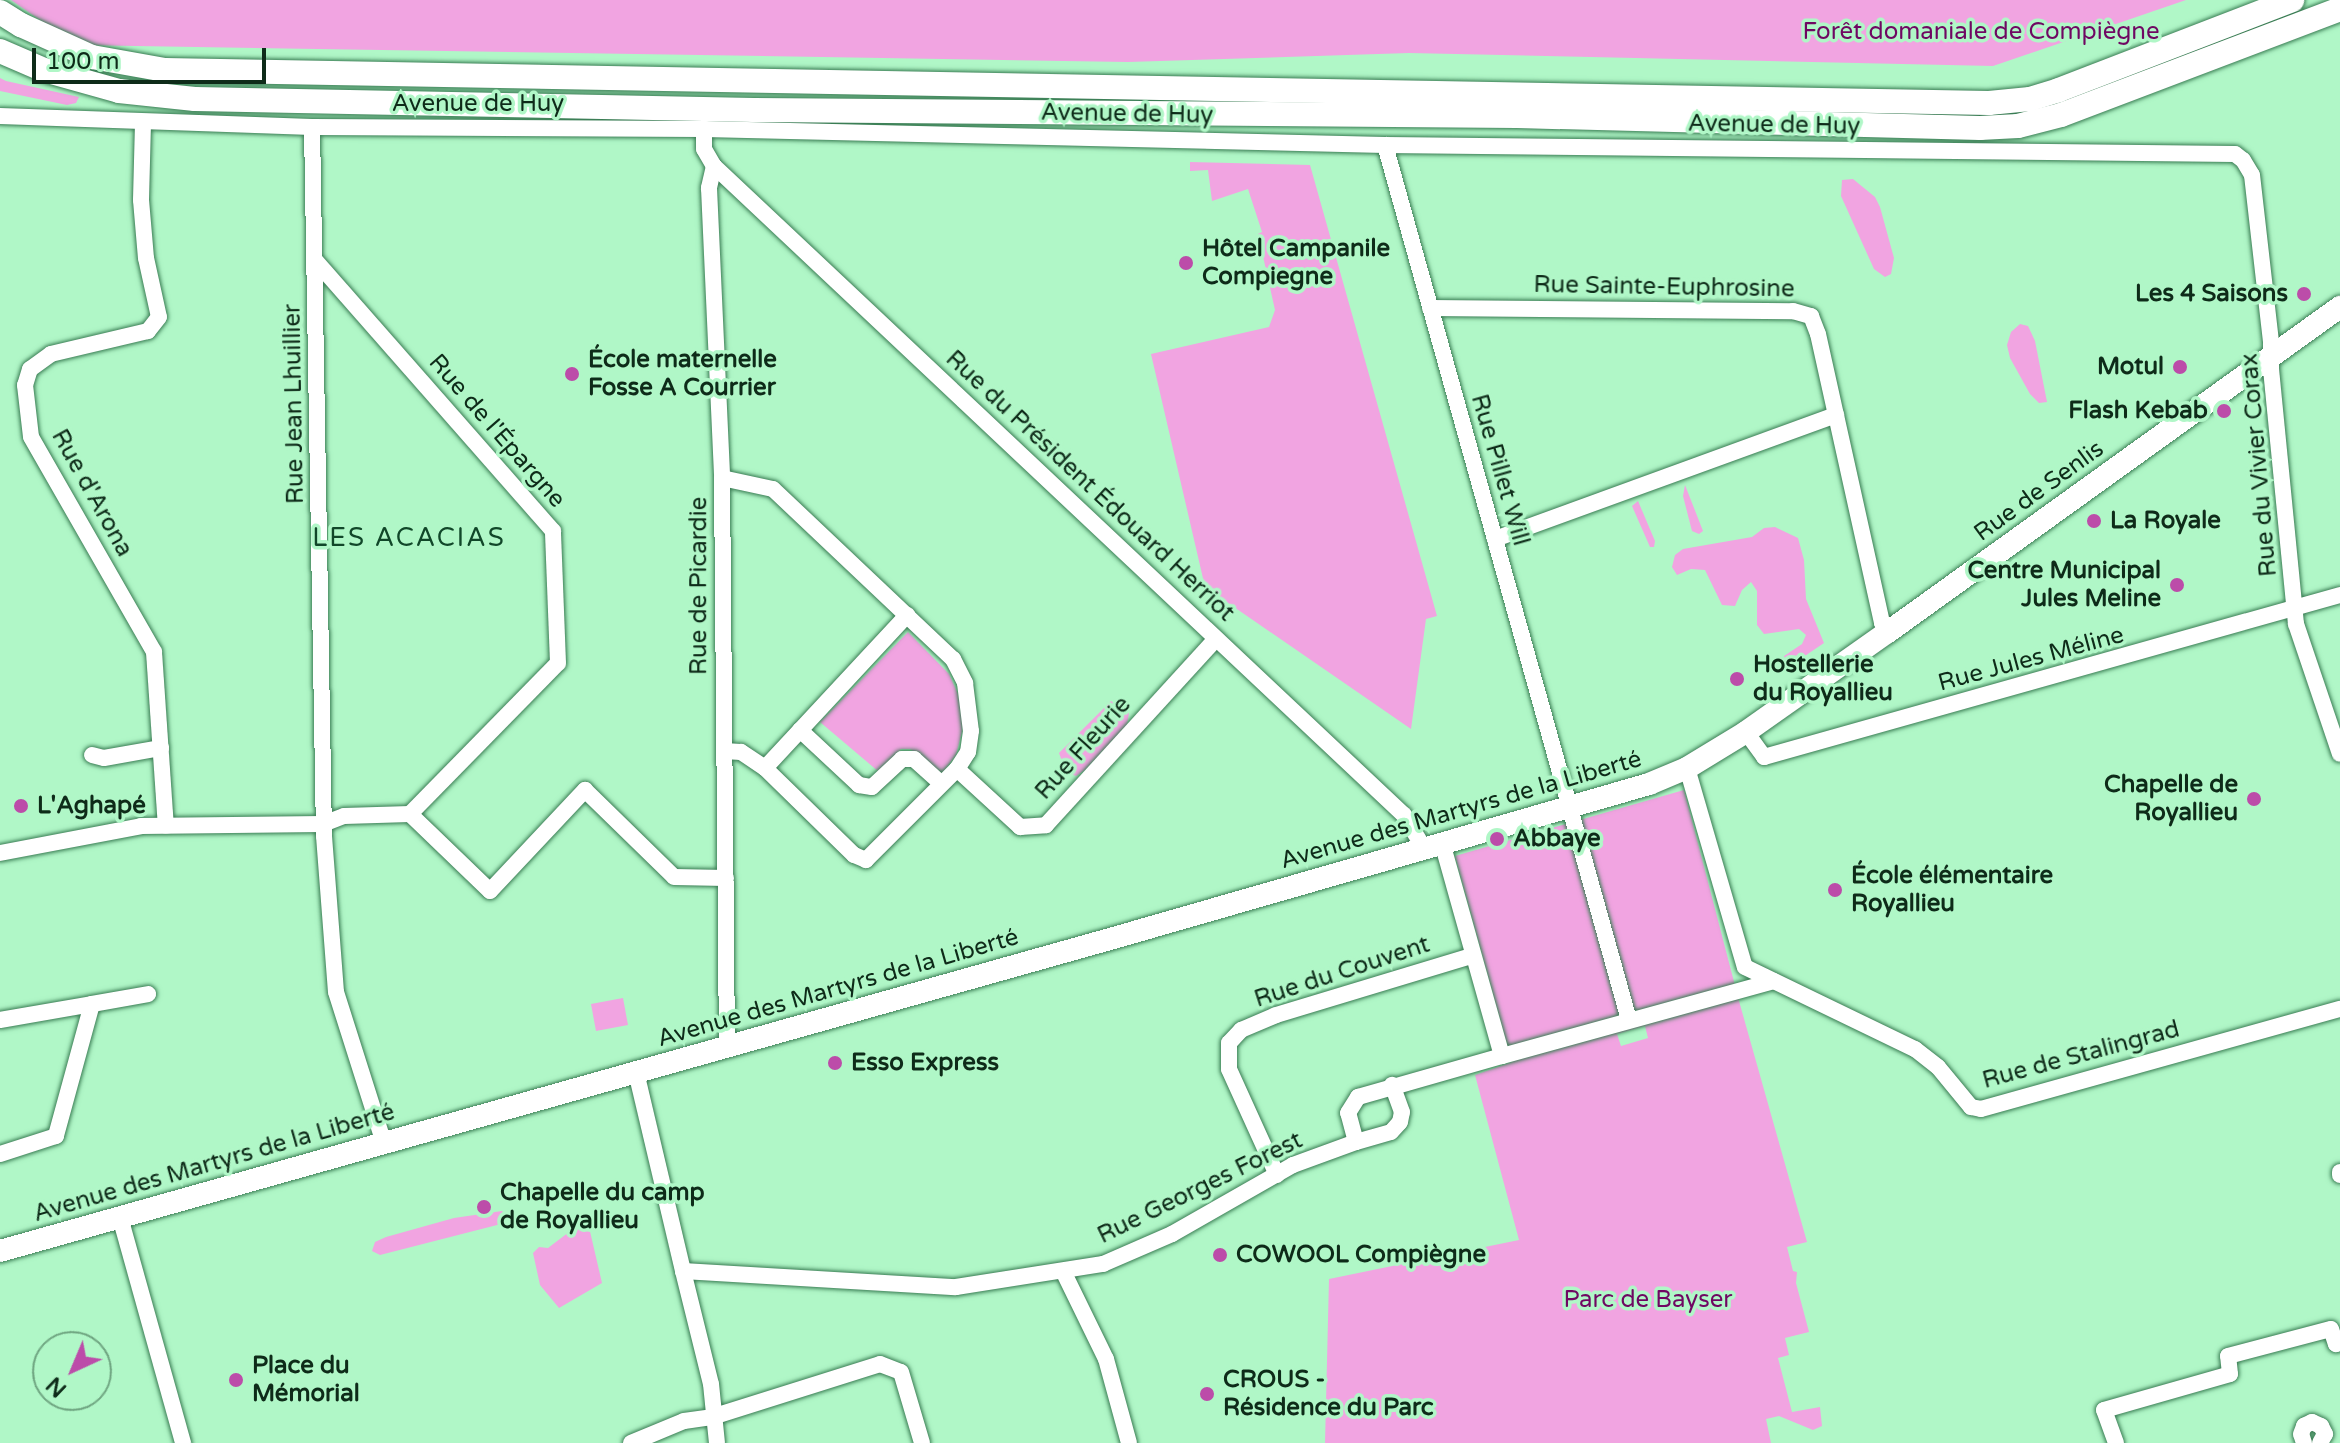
<!DOCTYPE html>
<html>
<head>
<meta charset="utf-8">
<style>
	body { margin:0 }
	#map { position:relative; width:2340px; height:1443px; overflow:hidden; background:#b0f7c7; font-family:"Varela Round",sans-serif }
	div>[style] { position:absolute }
	[style*='--x'] { left:calc(var(--x)*1px); top:calc(var(--y)*1px); width:calc(var(--w)*1px); rotate:calc(var(--a)*1deg) }
	.green>* { inset:0; background:#f1a4e1 }
	.roads { filter:drop-shadow(0 0 2px #397c53) drop-shadow(0 0 2px #397c53) }
	.street>* { height:16px; margin:-8px; padding:0 8px; transform-origin:8px; border-radius:8px; background:#fff }
	.secondary>* { height:22px; margin:-11px; padding:0 11px; transform-origin:11px; border-radius:11px; background:#fff }
	.primary>* { height:24px; margin:-12px; padding:0 12px; transform-origin:12px; border-radius:12px; background:#fff }
	.dots>* { width:22px; height:22px; translate:-50% -50%; box-sizing:border-box; border:4px solid #b0f7c7; border-radius:50% }
	span { translate:-50% -50%; white-space:nowrap; text-align:center; line-height:1.15; -webkit-text-stroke:7px #b0f7c7; paint-order:stroke }
	.park-label { font-size:24px; color:#6f0762 }
	.street-label { font-size:24px; color:#0e2b19 }
	.poi-label { font-size:24px; color:#0e2b19; font-weight:700 }
	.left { translate:0 -50%; text-align:left }
	.right { translate:-100% -50%; text-align:right }
	.neighbourhood-label { font-size:26px; color:#114729; letter-spacing:2px }
	.north { position:absolute; left:32px; top:1331px; width:80px; height:80px; box-sizing:border-box; background:#b0f7c7; border:2px solid #6fa581; border-radius:50%; rotate:224deg; font-size:22px; font-weight:700; line-height:32px; text-align:center; color:#0e2b19 }
	.north::after { content:''; display:block; margin:auto; width:28px; height:36px; background:#bc4ca9; clip-path:polygon(50% 0,100% 100%,50% 72%,0 100%) }
	.scale { position:absolute; left:32px; top:48px; width:234px; height:36px; box-sizing:border-box; border:4px solid #0e2b19; border-top:0; padding-left:10px; font-size:24px; line-height:28px; white-space:nowrap; color:#0e2b19; -webkit-text-stroke:6px #b0f7c7; paint-order:stroke }
</style>
</head>
<body>
<div id="map">
	<div class="green">
		<div style="clip-path:polygon(11px 0,2186px 0,1993px 66px,1409px 53px,1128px 62px,76px 45px)"></div>
		<div style="clip-path:polygon(0 78px,6px 81px,79px 97px,76px 103px,67px 105px,0 91px)"></div>
		<div style="clip-path:polygon(1190px 162px,1310px 165px,1437px 616px,1426px 619px,1411px 729px,1205px 587px,1151px 354px,1269px 327px,1275px 310px,1258px 234px,1262px 232px,1248px 189px,1212px 201px,1208px 170px,1190px 171px)"></div>
		<div style="clip-path:polygon(1853px 179px,1875px 197px,1880px 207px,1894px 258px,1891px 274px,1885px 277px,1874px 269px,1841px 196px,1842px 180px)"></div>
		<div style="clip-path:polygon(2020px 324px,2028px 326px,2035px 341px,2047px 402px,2039px 403px,2030px 394px,2010px 358px,2007px 345px,2011px 332px)"></div>
		<div style="clip-path:polygon(1685px 485px,1703px 531px,1699px 534px,1692px 531px,1683px 496px)"></div>
		<div style="clip-path:polygon(1638px 501px,1655px 541px,1654px 547px,1650px 547px,1632px 506px)"></div>
		<div style="clip-path:polygon(1775px 527px,1798px 538px,1804px 560px,1806px 599px,1824px 643px,1787px 668px,1784px 656px,1802px 644px,1806px 635px,1799px 629px,1764px 634px,1757px 625px,1757px 591px,1751px 582px,1742px 590px,1735px 606px,1722px 605px,1705px 570px,1691px 569px,1677px 575px,1672px 567px,1675px 555px,1683px 549px,1752px 537px,1764px 528px)"></div>
		<div style="clip-path:polygon(908px 632px,949px 674px,958px 694px,964px 724px,956px 755px,942px 773px,910px 749px,901px 749px,879px 772px,820px 722px)"></div>
		<div style="clip-path:polygon(1111px 701px,1129px 713px,1127px 725px,1085px 770px,1076px 776px,1066px 772px,1059px 753px)"></div>
		<div style="clip-path:polygon(evenodd,1684px 790px,1739px 1001px,1807px 1242px,1787px 1247px,1793px 1271px,1797px 1272px,1796px 1283px,1809px 1332px,1785px 1338px,1789px 1355px,1778px 1358px,1792px 1412px,1820px 1407px,1822px 1426px,1813px 1430px,1779px 1416px,1766px 1419px,1771px 1443px,1325px 1443px,1329px 1279px,1519px 1240px,1475px 1075px,1512px 1062px,1455px 856px,1684px 790px,1645px 1026px,1648px 1038px,1621px 1046px,1617px 1034px,1645px 1026px)"></div>
		<div style="clip-path:polygon(623px 998px,628px 1025px,596px 1031px,591px 1004px)"></div>
		<div style="clip-path:polygon(502px 1211px,508px 1217px,501px 1224px,380px 1255px,372px 1251px,375px 1242px,386px 1237px,454px 1218px)"></div>
		<div style="clip-path:polygon(589px 1227px,602px 1283px,559px 1308px,540px 1285px,533px 1253px,539px 1247px,548px 1248px,573px 1229px)"></div>
	</div>
	<div class="roads">
		<div class="street">
			<div style="--x:0;--y:116;--w:312;--a:2"></div>
			<div style="--x:312;--y:127;--w:392;--a:0.3"></div>
			<div style="--x:704;--y:129;--w:681;--a:1.35"></div>
			<div style="--x:1385;--y:145;--w:850;--a:0.61"></div>
			<div style="--x:2235;--y:154;--w:10;--a:37"></div>
			<div style="--x:2243;--y:160;--w:17;--a:59"></div>
			<div style="--x:2252;--y:175;--w:168;--a:83.5"></div>
			<div style="--x:2271;--y:342;--w:27;--a:90"></div>
			<div style="--x:2271;--y:369;--w:256;--a:84.4"></div>
			<div style="--x:2296;--y:624;--w:137;--a:71.3"></div>
			<div style="--x:143;--y:123;--w:77;--a:91.5"></div>
			<div style="--x:141;--y:200;--w:58;--a:85.1"></div>
			<div style="--x:146;--y:258;--w:60;--a:77.6"></div>
			<div style="--x:159;--y:317;--w:18;--a:128"></div>
			<div style="--x:148;--y:331;--w:100;--a:166.7"></div>
			<div style="--x:51;--y:354;--w:26;--a:144"></div>
			<div style="--x:30;--y:369;--w:17;--a:107"></div>
			<div style="--x:25;--y:385;--w:52;--a:83.4"></div>
			<div style="--x:31;--y:437;--w:248;--a:60.2"></div>
			<div style="--x:154;--y:652;--w:174;--a:86.1"></div>
			<div style="--x:312;--y:127;--w:709;--a:89.03"></div>
			<div style="--x:324;--y:836;--w:156;--a:85.6"></div>
			<div style="--x:336;--y:992;--w:158;--a:72.4"></div>
			<div style="--x:704;--y:129;--w:20;--a:90"></div>
			<div style="--x:704;--y:149;--w:20;--a:60"></div>
			<div style="--x:714;--y:166;--w:23;--a:103"></div>
			<div style="--x:709;--y:188;--w:290;--a:87.4"></div>
			<div style="--x:722;--y:478;--w:568;--a:89.5"></div>
			<div style="--x:1385;--y:145;--w:908;--a:74.42"></div>
			<div style="--x:714;--y:166;--w:947;--a:43.25"></div>
			<div style="--x:1404;--y:815;--w:39;--a:59"></div>
			<div style="--x:1430;--y:308;--w:363;--a:0.5"></div>
			<div style="--x:1793;--y:311;--w:19;--a:16"></div>
			<div style="--x:1811;--y:316;--w:19;--a:69"></div>
			<div style="--x:1818;--y:334;--w:296;--a:77.5"></div>
			<div style="--x:1882;--y:623;--w:11;--a:56"></div>
			<div style="--x:722;--y:478;--w:52;--a:12.2"></div>
			<div style="--x:773;--y:489;--w:248;--a:43.4"></div>
			<div style="--x:953;--y:659;--w:27;--a:63"></div>
			<div style="--x:965;--y:683;--w:48;--a:82.9"></div>
			<div style="--x:971;--y:731;--w:21;--a:98"></div>
			<div style="--x:968;--y:752;--w:20;--a:123"></div>
			<div style="--x:957;--y:769;--w:129;--a:135"></div>
			<div style="--x:866;--y:860;--w:13;--a:-157"></div>
			<div style="--x:854;--y:855;--w:124;--a:-135.7"></div>
			<div style="--x:765;--y:768;--w:29;--a:-146"></div>
			<div style="--x:741;--y:752;--w:17;--a:-177"></div>
			<div style="--x:1495;--y:539;--w:363;--a:-20"></div>
			<div style="--x:800;--y:730;--w:81;--a:43"></div>
			<div style="--x:859;--y:785;--w:13;--a:9"></div>
			<div style="--x:872;--y:787;--w:41;--a:-43"></div>
			<div style="--x:902;--y:759;--w:12;--a:0"></div>
			<div style="--x:914;--y:759;--w:36;--a:42"></div>
			<div style="--x:1746;--y:732;--w:31;--a:54"></div>
			<div style="--x:1764;--y:757;--w:598;--a:-15.71"></div>
			<div style="--x:92;--y:755;--w:12;--a:14"></div>
			<div style="--x:104;--y:758;--w:58;--a:-10"></div>
			<div style="--x:765;--y:768;--w:209;--a:-47.1"></div>
			<div style="--x:1687;--y:768;--w:207;--a:73.8"></div>
			<div style="--x:1745;--y:967;--w:189;--a:25.8"></div>
			<div style="--x:1915;--y:1049;--w:29;--a:38"></div>
			<div style="--x:1938;--y:1067;--w:52;--a:50.5"></div>
			<div style="--x:1971;--y:1107;--w:10;--a:11"></div>
			<div style="--x:1981;--y:1109;--w:373;--a:-15.6"></div>
			<div style="--x:957;--y:769;--w:86;--a:42.6"></div>
			<div style="--x:1020;--y:827;--w:26;--a:-4"></div>
			<div style="--x:1046;--y:825;--w:252;--a:-47.6"></div>
			<div style="--x:410;--y:814;--w:111;--a:43.9"></div>
			<div style="--x:490;--y:891;--w:139;--a:-46.8"></div>
			<div style="--x:585;--y:790;--w:124;--a:44.3"></div>
			<div style="--x:674;--y:877;--w:52;--a:1.1"></div>
			<div style="--x:0;--y:853;--w:144;--a:-10.8"></div>
			<div style="--x:141;--y:826;--w:182;--a:-0.6"></div>
			<div style="--x:323;--y:824;--w:22;--a:-21"></div>
			<div style="--x:344;--y:816;--w:66;--a:-1.7"></div>
			<div style="--x:410;--y:814;--w:211;--a:-45.6"></div>
			<div style="--x:558;--y:663;--w:132;--a:-92.2"></div>
			<div style="--x:553;--y:531;--w:359;--a:-131.3"></div>
			<div style="--x:92;--y:1004;--w:57;--a:-10.1"></div>
			<div style="--x:0;--y:1020;--w:93;--a:-9.9"></div>
			<div style="--x:92;--y:1004;--w:137;--a:105.3"></div>
			<div style="--x:56;--y:1136;--w:59;--a:162.2"></div>
			<div style="--x:1502;--y:1056;--w:282;--a:-15.4"></div>
			<div style="--x:636;--y:1072;--w:204;--a:76.7"></div>
			<div style="--x:683;--y:1271;--w:273;--a:3.4"></div>
			<div style="--x:956;--y:1287;--w:149;--a:-8.9"></div>
			<div style="--x:1103;--y:1264;--w:75;--a:-23.5"></div>
			<div style="--x:1172;--y:1234;--w:139;--a:-29.7"></div>
			<div style="--x:1293;--y:1165;--w:67;--a:-20.1"></div>
			<div style="--x:1356;--y:1142;--w:30;--a:-105"></div>
			<div style="--x:1348;--y:1113;--w:19;--a:-58"></div>
			<div style="--x:1358;--y:1097;--w:150;--a:-15.9"></div>
			<div style="--x:1502;--y:1056;--w:222;--a:-105.7"></div>
			<div style="--x:1356;--y:1142;--w:36;--a:-16"></div>
			<div style="--x:1391;--y:1132;--w:13;--a:-48"></div>
			<div style="--x:1400;--y:1122;--w:10;--a:-79"></div>
			<div style="--x:1402;--y:1112;--w:29;--a:-110"></div>
			<div style="--x:2340;--y:1172;--w:3;--a:90"></div>
			<div style="--x:1277;--y:1175;--w:116;--a:-114.4"></div>
			<div style="--x:1229;--y:1069;--w:26;--a:-90"></div>
			<div style="--x:1229;--y:1043;--w:18;--a:-47"></div>
			<div style="--x:1241;--y:1030;--w:38;--a:-23"></div>
			<div style="--x:1276;--y:1015;--w:205;--a:-16.8"></div>
			<div style="--x:120;--y:1217;--w:235;--a:74.4"></div>
			<div style="--x:683;--y:1271;--w:116;--a:76.1"></div>
			<div style="--x:711;--y:1384;--w:59;--a:84.2"></div>
			<div style="--x:1064;--y:1273;--w:96;--a:64"></div>
			<div style="--x:1106;--y:1359;--w:87;--a:74.7"></div>
			<div style="--x:631;--y:1443;--w:57;--a:-22.5"></div>
			<div style="--x:684;--y:1421;--w:28;--a:-8"></div>
			<div style="--x:712;--y:1417;--w:176;--a:-17.5"></div>
			<div style="--x:880;--y:1364;--w:22;--a:21"></div>
			<div style="--x:901;--y:1372;--w:74;--a:73.5"></div>
			<div style="--x:2116;--y:1443;--w:35;--a:-110"></div>
			<div style="--x:2104;--y:1410;--w:131;--a:-15.9"></div>
			<div style="--x:2230;--y:1374;--w:18;--a:-96"></div>
			<div style="--x:2228;--y:1356;--w:106;--a:-14.7"></div>
			<div style="--x:2331;--y:1329;--w:16;--a:72"></div>
			<div style="--x:2336;--y:1344;--w:4;--a:-14"></div>
			<div style="--x:2304;--y:1443;--w:9;--a:-108"></div>
			<div style="--x:2301;--y:1434;--w:9;--a:-69"></div>
			<div style="--x:2304;--y:1426;--w:9;--a:-27"></div>
			<div style="--x:2312;--y:1422;--w:10;--a:24"></div>
			<div style="--x:2321;--y:1426;--w:9;--a:63"></div>
			<div style="--x:2325;--y:1434;--w:10;--a:119"></div>
		</div>
		<div class="secondary">
			<div style="--x:0;--y:1251;--w:1153;--a:-15.7"></div>
			<div style="--x:1110;--y:939;--w:561;--a:-16.04"></div>
			<div style="--x:1649;--y:784;--w:41;--a:-22.8"></div>
			<div style="--x:1687;--y:768;--w:69;--a:-31.4"></div>
			<div style="--x:1746;--y:732;--w:174;--a:-35.2"></div>
			<div style="--x:1888;--y:632;--w:557;--a:-35.72"></div>
		</div>
		<div class="primary">
			<div style="--x:0;--y:12;--w:25;--a:32"></div>
			<div style="--x:21;--y:25;--w:78;--a:24.3"></div>
			<div style="--x:92;--y:57;--w:74;--a:10.1"></div>
			<div style="--x:165;--y:70;--w:1824;--a:1.04"></div>
			<div style="--x:1989;--y:103;--w:41;--a:-5.6"></div>
			<div style="--x:2030;--y:99;--w:30;--a:-17"></div>
			<div style="--x:2059;--y:90;--w:250;--a:-21.1"></div>
			<div style="--x:0;--y:51;--w:48;--a:23.4"></div>
			<div style="--x:44;--y:70;--w:78;--a:15.6"></div>
			<div style="--x:119;--y:91;--w:76;--a:6"></div>
			<div style="--x:195;--y:99;--w:559;--a:1.13"></div>
			<div style="--x:754;--y:110;--w:763;--a:0.45"></div>
			<div style="--x:1517;--y:116;--w:463;--a:1.5"></div>
			<div style="--x:1980;--y:128;--w:38;--a:-3"></div>
			<div style="--x:2018;--y:126;--w:44;--a:-14.3"></div>
			<div style="--x:2061;--y:115;--w:298;--a:-20.8"></div>
		</div>
	</div>
	<div class="dots">
		<div style="left:1186px;top:263px;background:#bc4ca9"></div>
		<div style="left:2304px;top:294px;background:#bc4ca9"></div>
		<div style="left:2180px;top:367px;background:#bc4ca9"></div>
		<div style="left:572px;top:374px;background:#bc4ca9"></div>
		<div style="left:2224px;top:411px;background:#bc4ca9"></div>
		<div style="left:2094px;top:521px;background:#bc4ca9"></div>
		<div style="left:2177px;top:585px;background:#bc4ca9"></div>
		<div style="left:1737px;top:679px;background:#bc4ca9"></div>
		<div style="left:2254px;top:799px;background:#bc4ca9"></div>
		<div style="left:21px;top:806px;background:#bc4ca9"></div>
		<div style="left:1497px;top:839px;background:#bc4ca9"></div>
		<div style="left:1835px;top:890px;background:#bc4ca9"></div>
		<div style="left:835px;top:1063px;background:#bc4ca9"></div>
		<div style="left:484px;top:1207px;background:#bc4ca9"></div>
		<div style="left:1220px;top:1255px;background:#bc4ca9"></div>
		<div style="left:236px;top:1380px;background:#bc4ca9"></div>
		<div style="left:1207px;top:1394px;background:#bc4ca9"></div>
	</div>
	<div class="park-label">
		<span style="left:1981px;top:32px">Forêt domaniale de Compiègne</span>
		<span style="left:1648px;top:1300px">Parc de Bayser</span>
	</div>
	<div class="street-label">
		<span style="left:478px;top:104px">Avenue de Huy</span>
		<span style="left:1127px;top:114px;rotate:1deg">Avenue de Huy</span>
		<span style="left:1774px;top:125px;rotate:1deg">Avenue de Huy</span>
		<span style="left:1664px;top:287px;rotate:1deg">Rue Sainte-Euphrosine</span>
		<span style="left:294px;top:404px;rotate:-91deg">Rue Jean Lhuillier</span>
		<span style="left:497px;top:431px;rotate:49deg">Rue de l'Épargne</span>
		<span style="left:2259px;top:465px;rotate:-95deg">Rue du Vivier Corax</span>
		<span style="left:1500px;top:470px;rotate:74deg">Rue Pillet Will</span>
		<span style="left:1090px;top:486px;rotate:43deg">Rue du Président Édouard Herriot</span>
		<span style="left:2039px;top:491px;rotate:-36deg">Rue de Senlis</span>
		<span style="left:92px;top:493px;rotate:61deg">Rue d'Arona</span>
		<span style="left:699px;top:586px;rotate:-90deg">Rue de Picardie</span>
		<span style="left:2031px;top:659px;rotate:-15deg">Rue Jules Méline</span>
		<span style="left:1083px;top:748px;rotate:-48deg">Rue Fleurie</span>
		<span style="left:1461px;top:810px;rotate:-16deg">Avenue des Martyrs de la Liberté</span>
		<span style="left:1342px;top:972px;rotate:-18deg">Rue du Couvent</span>
		<span style="left:838px;top:988px;rotate:-16deg">Avenue des Martyrs de la Liberté</span>
		<span style="left:2081px;top:1055px;rotate:-15deg">Rue de Stalingrad</span>
		<span style="left:214px;top:1163px;rotate:-16deg">Avenue des Martyrs de la Liberté</span>
		<span style="left:1200px;top:1188px;rotate:-26deg">Rue Georges Forest</span>
	</div>
	<div class="poi-label">
		<span class="left" style="left:1202px;top:263px">Hôtel Campanile<br>Compiegne</span>
		<span class="right" style="left:2288px;top:294px">Les 4 Saisons</span>
		<span class="left" style="left:588px;top:374px">École maternelle<br>Fosse A Courrier</span>
		<span class="right" style="left:2164px;top:367px">Motul</span>
		<span class="right" style="left:2208px;top:411px">Flash Kebab</span>
		<span class="left" style="left:2110px;top:521px">La Royale</span>
		<span class="right" style="left:2161px;top:585px">Centre Municipal<br>Jules Meline</span>
		<span class="left" style="left:1753px;top:679px">Hostellerie<br>du Royallieu</span>
		<span class="right" style="left:2238px;top:799px">Chapelle de<br>Royallieu</span>
		<span class="left" style="left:37px;top:806px">L'Aghapé</span>
		<span class="left" style="left:1513px;top:839px">Abbaye</span>
		<span class="left" style="left:1851px;top:890px">École élémentaire<br>Royallieu</span>
		<span class="left" style="left:851px;top:1063px">Esso Express</span>
		<span class="left" style="left:500px;top:1207px">Chapelle du camp<br>de Royallieu</span>
		<span class="left" style="left:1236px;top:1255px">COWOOL Compiègne</span>
		<span class="left" style="left:252px;top:1380px">Place du<br>Mémorial</span>
		<span class="left" style="left:1223px;top:1394px">CROUS -<br>Résidence du Parc</span>
	</div>
	<div class="neighbourhood-label">
		<span style="left:409px;top:538px">LES ACACIAS</span>
	</div>
	<div class="north">N</div>
	<div class="scale">100 m</div>
</div>
</body>
</html>
